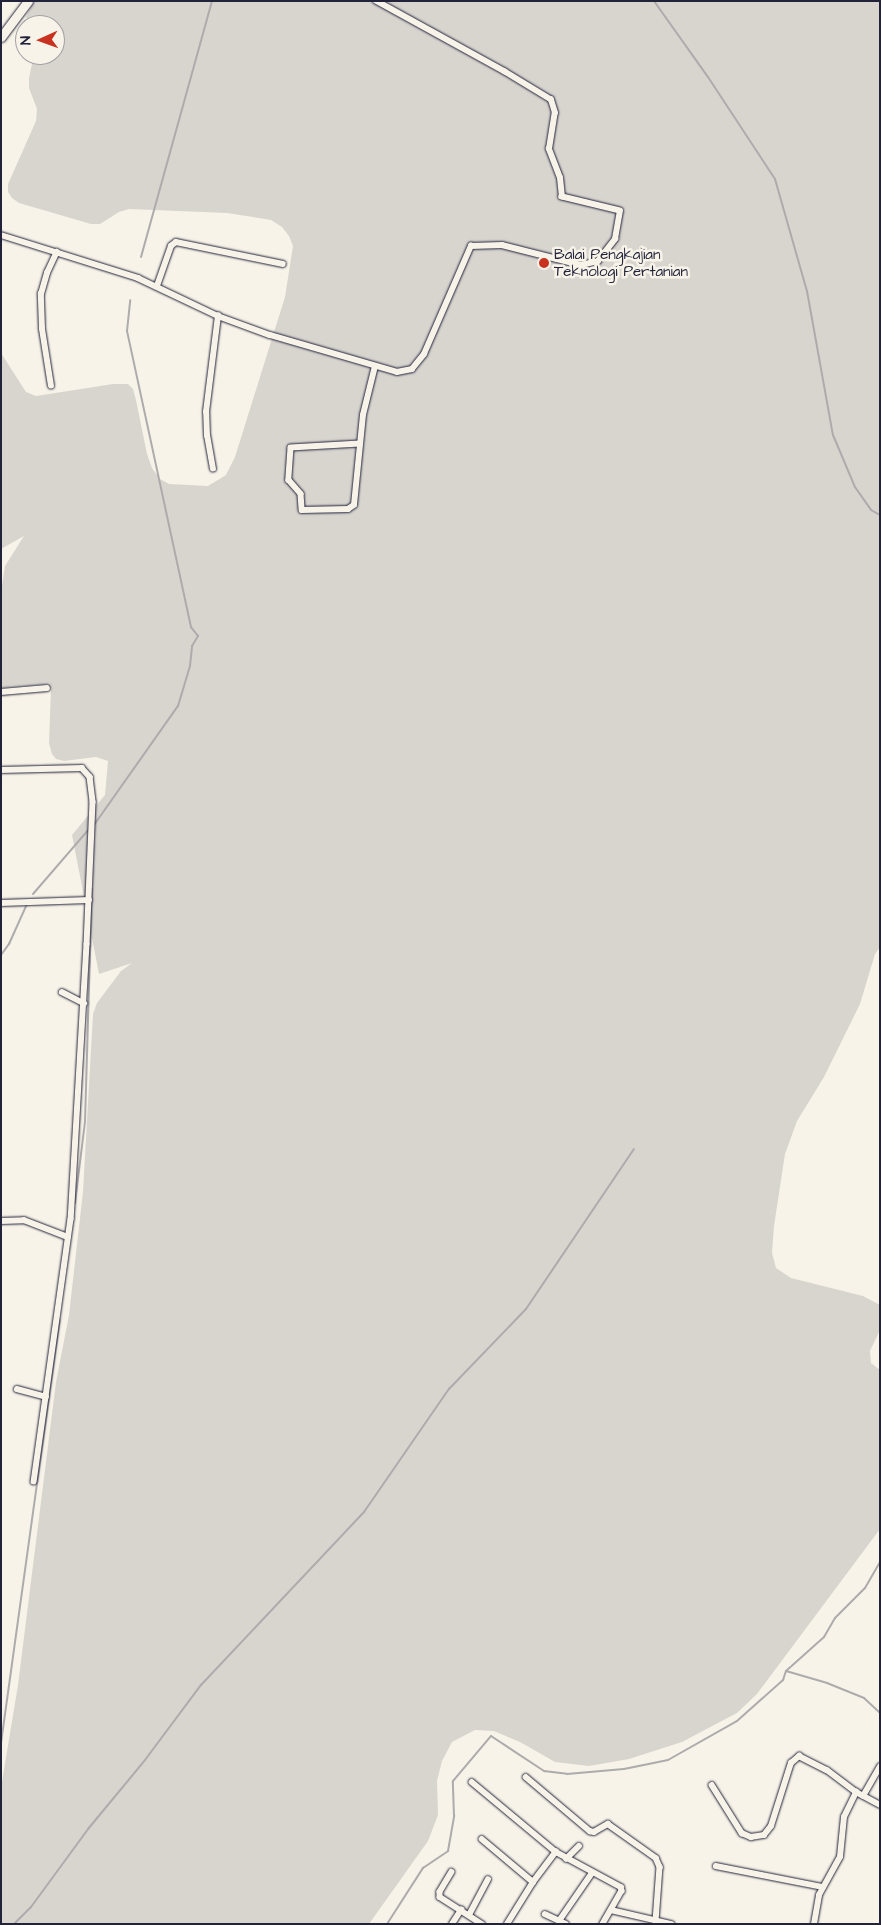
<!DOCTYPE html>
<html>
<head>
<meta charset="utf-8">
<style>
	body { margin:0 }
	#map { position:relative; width:881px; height:1925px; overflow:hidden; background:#f7f3e8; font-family:"Architects Daughter",sans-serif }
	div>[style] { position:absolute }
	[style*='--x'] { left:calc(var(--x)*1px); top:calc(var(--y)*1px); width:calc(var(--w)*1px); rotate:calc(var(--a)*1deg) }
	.green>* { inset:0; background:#d8d5cf }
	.stream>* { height:2px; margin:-1px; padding:0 1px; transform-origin:1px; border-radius:1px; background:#aeabad }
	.roads { filter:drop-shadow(0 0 1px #22223b) drop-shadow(0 0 1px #22223b) }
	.street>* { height:5.5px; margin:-2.75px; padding:0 2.75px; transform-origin:2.75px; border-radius:2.75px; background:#f7f3e8 }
	.primary>* { height:9px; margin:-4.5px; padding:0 4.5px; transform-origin:4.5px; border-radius:4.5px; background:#f7f3e8 }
	.dots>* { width:14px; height:14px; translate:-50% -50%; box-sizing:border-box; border:2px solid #f7f3e8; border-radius:50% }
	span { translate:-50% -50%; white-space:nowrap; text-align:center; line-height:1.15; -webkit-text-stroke:5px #f7f3e8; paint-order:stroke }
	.poi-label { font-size:15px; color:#22223b }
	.left { translate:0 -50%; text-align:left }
	.frame { position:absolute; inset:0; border:2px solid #22223b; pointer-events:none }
	.north { position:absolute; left:15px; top:15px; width:50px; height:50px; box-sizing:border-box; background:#f7f3e8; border:1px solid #a29fa3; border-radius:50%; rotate:268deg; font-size:14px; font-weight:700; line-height:20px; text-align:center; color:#22223b }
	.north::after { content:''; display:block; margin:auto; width:18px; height:22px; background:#c8321e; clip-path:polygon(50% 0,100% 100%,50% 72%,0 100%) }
</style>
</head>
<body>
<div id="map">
	<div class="green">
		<div style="clip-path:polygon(34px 1px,880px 1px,880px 947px,875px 954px,860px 1004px,824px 1077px,797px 1121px,785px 1154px,774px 1226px,772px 1253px,776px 1268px,791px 1278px,863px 1296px,880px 1305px,880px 1330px,870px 1351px,871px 1363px,880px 1370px,880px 1529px,757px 1694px,737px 1713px,682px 1742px,629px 1759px,589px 1766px,555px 1762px,520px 1742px,494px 1731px,475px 1730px,452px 1742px,442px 1761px,437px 1781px,438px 1815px,428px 1841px,369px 1924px,1px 1924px,1px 1788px,18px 1685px,56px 1382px,69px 1315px,83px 1192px,93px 1014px,97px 1003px,121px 971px,132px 963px,99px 974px,72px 835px,105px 795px,108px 761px,96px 757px,64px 761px,56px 759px,52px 754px,49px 743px,51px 689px,48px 684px,1px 688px,1px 592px,5px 566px,24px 536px,1px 549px,1px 353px,26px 392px,36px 396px,113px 384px,128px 384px,133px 389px,136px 400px,147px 454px,152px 468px,160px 479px,169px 484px,208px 486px,226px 475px,235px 457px,285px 297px,293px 246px,289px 236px,282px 227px,271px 220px,227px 213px,129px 209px,119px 212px,100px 224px,91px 224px,19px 203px,12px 198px,8px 192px,8px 184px,36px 121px,37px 109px,29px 88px,29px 78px,32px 64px,37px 55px,55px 55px,55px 25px,28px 24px,26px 17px)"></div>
	</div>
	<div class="stream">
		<div style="--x:654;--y:1;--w:93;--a:54.6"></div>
		<div style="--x:708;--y:77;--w:122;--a:56.7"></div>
		<div style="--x:775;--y:179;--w:116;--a:74.1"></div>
		<div style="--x:807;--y:291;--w:146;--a:79.8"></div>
		<div style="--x:833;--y:435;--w:56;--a:67.1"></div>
		<div style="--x:855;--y:487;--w:28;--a:55"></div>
		<div style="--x:871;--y:510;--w:10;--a:29"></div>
		<div style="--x:141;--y:257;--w:266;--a:-74.5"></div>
		<div style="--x:94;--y:825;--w:146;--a:-54.8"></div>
		<div style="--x:178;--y:706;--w:42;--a:-73.3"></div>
		<div style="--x:190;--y:666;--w:20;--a:-84"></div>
		<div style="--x:192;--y:646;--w:12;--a:-59"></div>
		<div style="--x:198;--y:636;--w:11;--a:-128"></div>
		<div style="--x:191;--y:627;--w:303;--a:-102.2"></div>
		<div style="--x:127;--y:331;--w:31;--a:-84"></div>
		<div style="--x:33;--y:894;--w:87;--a:-49.2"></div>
		<div style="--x:1;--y:955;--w:14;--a:-54"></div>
		<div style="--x:9;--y:944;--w:44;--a:-65.8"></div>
		<div style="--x:75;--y:1203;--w:82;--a:-83"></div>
		<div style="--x:85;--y:1122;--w:233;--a:-88.3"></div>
		<div style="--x:786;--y:1671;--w:43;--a:16.3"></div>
		<div style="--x:827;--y:1683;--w:40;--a:22"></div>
		<div style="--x:864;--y:1698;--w:22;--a:43"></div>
		<div style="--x:1;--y:1743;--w:427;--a:-82.1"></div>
		<div style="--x:14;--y:1924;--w:24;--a:-45"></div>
		<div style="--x:31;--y:1907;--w:97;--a:-53.8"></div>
		<div style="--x:88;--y:1829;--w:89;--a:-50.4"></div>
		<div style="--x:145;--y:1760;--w:94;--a:-53.3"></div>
		<div style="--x:201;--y:1685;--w:238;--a:-46.7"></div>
		<div style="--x:364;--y:1512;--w:150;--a:-55.4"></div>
		<div style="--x:449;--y:1389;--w:111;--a:-46.1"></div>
		<div style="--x:526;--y:1309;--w:193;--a:-56"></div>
		<div style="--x:387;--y:1924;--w:67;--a:-57.3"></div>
		<div style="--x:423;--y:1868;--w:30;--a:-34"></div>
		<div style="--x:448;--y:1851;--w:36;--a:-80"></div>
		<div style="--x:454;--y:1816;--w:35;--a:-92"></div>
		<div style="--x:453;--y:1781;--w:59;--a:-49.8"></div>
		<div style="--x:491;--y:1736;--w:64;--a:33.4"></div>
		<div style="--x:544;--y:1771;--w:23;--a:7"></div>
		<div style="--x:567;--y:1774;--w:57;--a:-5"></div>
		<div style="--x:624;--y:1769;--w:45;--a:-11.6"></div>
		<div style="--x:668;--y:1760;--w:79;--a:-29.5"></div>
		<div style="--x:737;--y:1721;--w:62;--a:-41.7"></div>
		<div style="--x:783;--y:1680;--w:9;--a:-72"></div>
		<div style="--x:786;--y:1671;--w:51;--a:-41.8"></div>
		<div style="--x:824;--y:1637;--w:22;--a:-60"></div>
		<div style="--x:835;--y:1618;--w:42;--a:-45"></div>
		<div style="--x:865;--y:1588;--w:30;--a:-60"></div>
	</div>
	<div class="roads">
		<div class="street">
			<div style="--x:1;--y:235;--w:144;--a:17.4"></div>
			<div style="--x:138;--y:278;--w:89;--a:25.4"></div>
			<div style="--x:218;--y:316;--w:55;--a:20.1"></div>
			<div style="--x:270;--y:335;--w:132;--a:16.2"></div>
			<div style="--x:397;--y:372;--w:15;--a:-11"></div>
			<div style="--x:412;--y:369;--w:19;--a:-51"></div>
			<div style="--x:424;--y:354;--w:118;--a:-66.5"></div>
			<div style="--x:471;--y:246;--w:31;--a:-2"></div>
			<div style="--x:502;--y:245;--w:81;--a:14.2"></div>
			<div style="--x:581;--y:265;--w:17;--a:-13"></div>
			<div style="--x:598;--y:261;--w:28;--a:-52"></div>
			<div style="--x:615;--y:239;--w:28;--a:-80"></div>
			<div style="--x:620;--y:211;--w:60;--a:-166.4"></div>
			<div style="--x:562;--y:197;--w:19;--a:-96"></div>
			<div style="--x:560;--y:178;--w:31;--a:-111"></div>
			<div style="--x:549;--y:149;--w:36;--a:-81"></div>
			<div style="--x:555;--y:113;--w:14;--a:-107"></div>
			<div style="--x:551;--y:100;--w:54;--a:-148.7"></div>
			<div style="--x:505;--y:72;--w:147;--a:-151.2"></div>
			<div style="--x:157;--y:286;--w:42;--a:-70.7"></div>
			<div style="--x:171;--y:246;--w:6;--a:-39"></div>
			<div style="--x:176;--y:242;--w:109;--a:11.6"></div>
			<div style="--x:51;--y:386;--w:58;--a:-99"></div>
			<div style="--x:42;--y:329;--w:35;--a:-92"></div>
			<div style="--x:41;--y:294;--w:22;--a:-74"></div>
			<div style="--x:47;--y:273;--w:23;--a:-65"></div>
			<div style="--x:360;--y:444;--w:69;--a:176.7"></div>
			<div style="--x:291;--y:448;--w:32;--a:94"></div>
			<div style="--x:289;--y:480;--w:18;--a:49"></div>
			<div style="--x:301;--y:494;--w:16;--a:86"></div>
			<div style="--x:302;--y:510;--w:46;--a:-1.2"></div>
			<div style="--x:348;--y:509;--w:7;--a:-34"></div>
			<div style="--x:354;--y:505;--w:90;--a:-84.3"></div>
			<div style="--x:363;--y:415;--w:50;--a:-76.2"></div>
			<div style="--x:213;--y:469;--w:34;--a:-100"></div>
			<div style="--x:207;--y:436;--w:24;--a:-92"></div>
			<div style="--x:206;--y:412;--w:97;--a:-82.9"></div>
			<div style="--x:1;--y:692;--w:46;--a:-5"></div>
			<div style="--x:1;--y:770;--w:81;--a:-1.4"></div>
			<div style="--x:82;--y:768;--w:12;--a:48"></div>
			<div style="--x:90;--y:777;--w:25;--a:83"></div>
			<div style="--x:93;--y:802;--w:142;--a:92.4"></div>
			<div style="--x:87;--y:944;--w:275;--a:93.3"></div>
			<div style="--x:71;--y:1219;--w:265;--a:98"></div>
			<div style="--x:1;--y:903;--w:88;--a:-2"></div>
			<div style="--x:62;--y:992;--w:25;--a:27"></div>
			<div style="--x:1;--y:1221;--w:23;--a:-2"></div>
			<div style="--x:24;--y:1220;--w:47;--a:21.1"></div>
			<div style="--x:17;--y:1389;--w:30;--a:15"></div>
			<div style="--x:526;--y:1777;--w:84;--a:40.2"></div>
			<div style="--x:590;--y:1831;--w:4;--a:14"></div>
			<div style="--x:594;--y:1832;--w:16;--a:-30"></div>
			<div style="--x:608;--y:1824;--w:59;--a:35.3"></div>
			<div style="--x:656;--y:1858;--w:10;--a:66"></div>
			<div style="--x:660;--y:1867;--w:54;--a:94.2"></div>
			<div style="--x:472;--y:1782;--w:109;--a:39.8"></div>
			<div style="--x:556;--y:1852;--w:74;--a:28.3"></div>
			<div style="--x:621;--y:1887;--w:4;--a:76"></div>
			<div style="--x:622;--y:1891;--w:38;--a:120"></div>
			<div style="--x:712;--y:1785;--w:57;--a:58"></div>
			<div style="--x:742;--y:1833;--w:10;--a:24"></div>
			<div style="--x:751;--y:1837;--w:13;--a:-9"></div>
			<div style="--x:764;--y:1835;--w:11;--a:-52"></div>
			<div style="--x:771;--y:1826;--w:66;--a:-72.4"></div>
			<div style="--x:791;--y:1763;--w:11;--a:-41"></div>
			<div style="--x:799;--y:1756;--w:31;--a:27"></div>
			<div style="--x:827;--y:1770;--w:36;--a:37"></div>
			<div style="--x:856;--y:1792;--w:27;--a:28"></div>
			<div style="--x:863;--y:1796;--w:34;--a:-60"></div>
			<div style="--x:482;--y:1839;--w:67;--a:40.1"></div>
			<div style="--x:533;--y:1882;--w:38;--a:-53"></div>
			<div style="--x:566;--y:1859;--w:18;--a:-45"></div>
			<div style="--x:716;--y:1866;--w:109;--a:11.1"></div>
			<div style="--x:452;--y:1872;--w:23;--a:121"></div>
			<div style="--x:440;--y:1892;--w:5;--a:90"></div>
			<div style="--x:440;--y:1897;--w:50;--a:32.7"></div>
			<div style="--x:611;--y:1910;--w:62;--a:13.1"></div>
			<div style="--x:545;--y:1914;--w:23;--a:25"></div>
			<div style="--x:469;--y:1915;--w:40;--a:-62"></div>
			<div style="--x:559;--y:1921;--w:58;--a:-55.5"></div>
			<div style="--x:452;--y:1924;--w:17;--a:-57"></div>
			<div style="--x:507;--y:1924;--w:49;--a:-58.2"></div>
			<div style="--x:814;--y:1924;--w:29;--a:-80"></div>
			<div style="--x:819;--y:1895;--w:43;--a:-61.1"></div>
			<div style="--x:840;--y:1857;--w:40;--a:-84.3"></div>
			<div style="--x:844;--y:1817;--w:28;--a:-64"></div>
		</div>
		<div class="primary">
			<div style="--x:1;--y:37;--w:45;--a:-53.1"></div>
		</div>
	</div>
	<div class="dots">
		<div style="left:544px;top:263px;background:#c8321e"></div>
	</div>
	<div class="poi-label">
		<span class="left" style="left:554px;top:263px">Balai Pengkajian<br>Teknologi Pertanian</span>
	</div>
	<div class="frame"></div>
	<div class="north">N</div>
</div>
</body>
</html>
